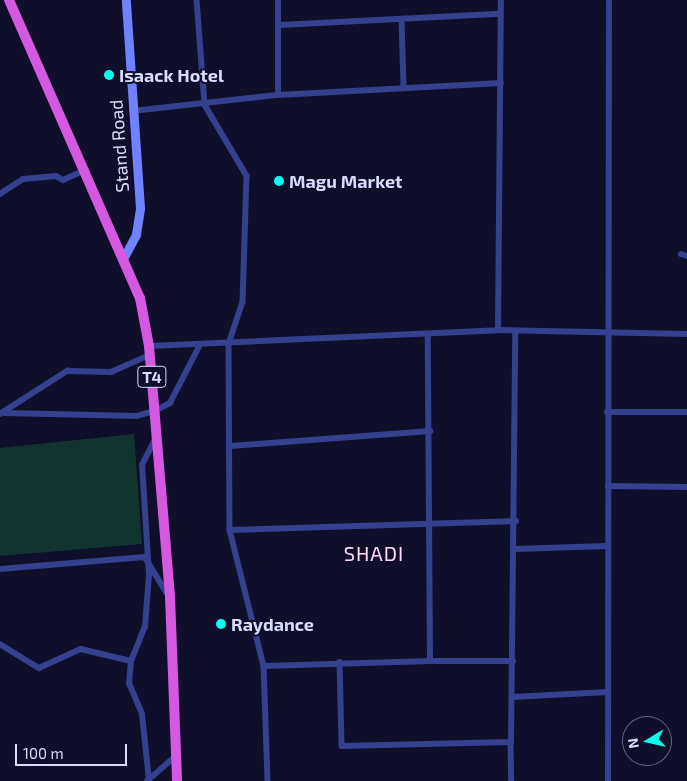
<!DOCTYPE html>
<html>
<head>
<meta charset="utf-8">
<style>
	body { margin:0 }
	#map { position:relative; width:687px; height:781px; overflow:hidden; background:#0f0e2b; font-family:"Exo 2",sans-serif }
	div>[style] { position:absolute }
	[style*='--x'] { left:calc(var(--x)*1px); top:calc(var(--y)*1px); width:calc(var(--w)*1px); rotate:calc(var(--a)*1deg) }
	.green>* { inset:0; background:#11352e }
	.minor>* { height:5.5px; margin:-2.75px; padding:0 2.75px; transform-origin:2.75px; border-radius:2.75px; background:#35408e }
	.secondary>* { height:9px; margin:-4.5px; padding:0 4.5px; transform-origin:4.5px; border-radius:4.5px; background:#6f82ff }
	.trunk>* { height:10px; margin:-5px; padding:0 5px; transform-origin:5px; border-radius:5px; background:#d459e0 }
	.dots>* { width:14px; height:14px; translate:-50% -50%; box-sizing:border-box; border:2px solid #0f0e2b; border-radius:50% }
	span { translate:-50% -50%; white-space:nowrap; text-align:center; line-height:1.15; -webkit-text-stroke:4px #0f0e2b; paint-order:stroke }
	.shield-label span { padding:1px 4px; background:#0f0e2b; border:1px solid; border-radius:4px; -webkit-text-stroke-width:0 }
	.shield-label { font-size:16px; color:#d8daff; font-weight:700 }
	.poi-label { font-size:18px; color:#d8daff; font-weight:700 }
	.left { translate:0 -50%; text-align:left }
	.street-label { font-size:18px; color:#d8daff }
	.quarter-label { font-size:20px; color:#ffdaf7; letter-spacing:1px }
	.north { position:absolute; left:622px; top:716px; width:50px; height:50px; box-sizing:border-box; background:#0f0e2b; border:1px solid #5f6080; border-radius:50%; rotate:261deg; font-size:14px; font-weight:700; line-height:20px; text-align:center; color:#d8daff }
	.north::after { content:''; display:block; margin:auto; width:18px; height:22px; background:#04fff0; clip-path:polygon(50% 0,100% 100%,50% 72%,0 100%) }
	.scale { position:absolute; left:15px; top:744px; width:112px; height:22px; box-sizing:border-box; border:2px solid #d8daff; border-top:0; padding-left:6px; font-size:15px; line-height:18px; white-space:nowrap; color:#d8daff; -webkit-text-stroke:4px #0f0e2b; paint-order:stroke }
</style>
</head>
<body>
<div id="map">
	<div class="green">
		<div style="clip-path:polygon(134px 434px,142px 544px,0 556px,0 448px)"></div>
	</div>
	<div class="minor">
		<div style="--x:197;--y:0;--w:105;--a:85.6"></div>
		<div style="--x:205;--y:105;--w:82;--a:59.4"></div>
		<div style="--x:247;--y:176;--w:126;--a:91.8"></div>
		<div style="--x:243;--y:302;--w:44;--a:108.4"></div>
		<div style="--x:229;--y:344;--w:186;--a:89.7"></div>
		<div style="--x:230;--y:530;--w:140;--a:76"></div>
		<div style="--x:264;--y:666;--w:115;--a:88"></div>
		<div style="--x:402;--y:19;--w:69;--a:88.3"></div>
		<div style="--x:280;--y:25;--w:220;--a:-2.9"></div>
		<div style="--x:278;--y:95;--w:223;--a:-3.1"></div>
		<div style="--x:132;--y:111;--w:147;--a:-6.3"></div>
		<div style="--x:278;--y:95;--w:95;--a:-90"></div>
		<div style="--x:0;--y:194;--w:27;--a:-33"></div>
		<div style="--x:23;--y:179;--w:33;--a:-5"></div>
		<div style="--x:56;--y:176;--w:8;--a:30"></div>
		<div style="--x:63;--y:180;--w:24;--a:-24"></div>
		<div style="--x:681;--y:254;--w:6;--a:18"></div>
		<div style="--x:498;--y:330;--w:330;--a:-89.5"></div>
		<div style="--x:149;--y:346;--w:349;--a:-2.6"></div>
		<div style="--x:498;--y:330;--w:189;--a:1.2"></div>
		<div style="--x:607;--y:412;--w:80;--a:0"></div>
		<div style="--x:5;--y:413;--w:132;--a:1.3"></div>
		<div style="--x:137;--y:416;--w:19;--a:-16"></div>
		<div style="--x:155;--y:411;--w:17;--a:-28"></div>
		<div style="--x:170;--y:403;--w:65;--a:-62.7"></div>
		<div style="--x:0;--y:414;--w:80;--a:-32.7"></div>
		<div style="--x:67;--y:371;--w:44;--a:1.3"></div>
		<div style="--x:111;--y:372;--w:43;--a:-23.6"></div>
		<div style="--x:231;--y:446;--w:200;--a:-4.3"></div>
		<div style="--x:608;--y:486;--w:79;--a:0.7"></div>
		<div style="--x:230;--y:530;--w:286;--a:-1.8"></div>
		<div style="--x:515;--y:549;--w:92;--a:-1.9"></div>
		<div style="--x:0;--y:569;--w:145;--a:-4.7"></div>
		<div style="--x:145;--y:557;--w:42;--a:58.6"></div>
		<div style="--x:0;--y:644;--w:46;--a:31.6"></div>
		<div style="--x:39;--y:668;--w:46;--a:-24.3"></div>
		<div style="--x:81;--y:649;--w:51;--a:13.5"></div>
		<div style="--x:430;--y:661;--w:83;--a:0"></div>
		<div style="--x:340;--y:662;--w:84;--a:88.6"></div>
		<div style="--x:342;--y:746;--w:169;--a:-1.4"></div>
		<div style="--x:511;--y:742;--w:39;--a:89"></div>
		<div style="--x:264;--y:666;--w:166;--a:-1.7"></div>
		<div style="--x:430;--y:661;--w:326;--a:-90.4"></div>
		<div style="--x:512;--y:697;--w:96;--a:-3"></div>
		<div style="--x:511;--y:742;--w:409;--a:-89.4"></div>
		<div style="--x:149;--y:780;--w:66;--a:-96.1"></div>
		<div style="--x:142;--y:714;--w:33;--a:-113"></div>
		<div style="--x:129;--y:684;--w:23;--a:-85"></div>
		<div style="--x:131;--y:661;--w:37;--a:-68"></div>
		<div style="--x:145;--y:627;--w:52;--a:-85.6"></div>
		<div style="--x:149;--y:575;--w:110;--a:-93.6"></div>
		<div style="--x:142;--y:465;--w:29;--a:-63"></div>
		<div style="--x:147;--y:781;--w:37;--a:-41"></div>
		<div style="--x:608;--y:781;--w:781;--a:-89.93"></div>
	</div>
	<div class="secondary">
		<div style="--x:124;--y:257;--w:26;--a:-62"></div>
		<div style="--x:136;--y:234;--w:26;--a:-81"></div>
		<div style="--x:140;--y:208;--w:208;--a:-93.9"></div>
	</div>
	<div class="trunk">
		<div style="--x:9;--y:0;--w:326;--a:66.3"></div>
		<div style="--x:140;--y:298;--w:49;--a:79.4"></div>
		<div style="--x:149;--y:346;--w:252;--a:85.2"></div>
		<div style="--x:170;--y:597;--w:184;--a:87.8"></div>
	</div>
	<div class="dots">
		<div style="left:109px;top:75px;background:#04fff0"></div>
		<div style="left:279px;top:181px;background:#04fff0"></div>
		<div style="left:221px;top:624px;background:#04fff0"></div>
	</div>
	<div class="shield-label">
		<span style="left:152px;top:377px">T4</span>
	</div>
	<div class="poi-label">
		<span class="left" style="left:119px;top:75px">Isaack Hotel</span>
		<span class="left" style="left:289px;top:181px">Magu Market</span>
		<span class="left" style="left:231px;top:624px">Raydance</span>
	</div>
	<div class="street-label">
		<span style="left:119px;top:146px;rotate:-94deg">Stand Road</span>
	</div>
	<div class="quarter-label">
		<span style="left:374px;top:553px">SHADI</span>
	</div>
	<div class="north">N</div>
	<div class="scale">100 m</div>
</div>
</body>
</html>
